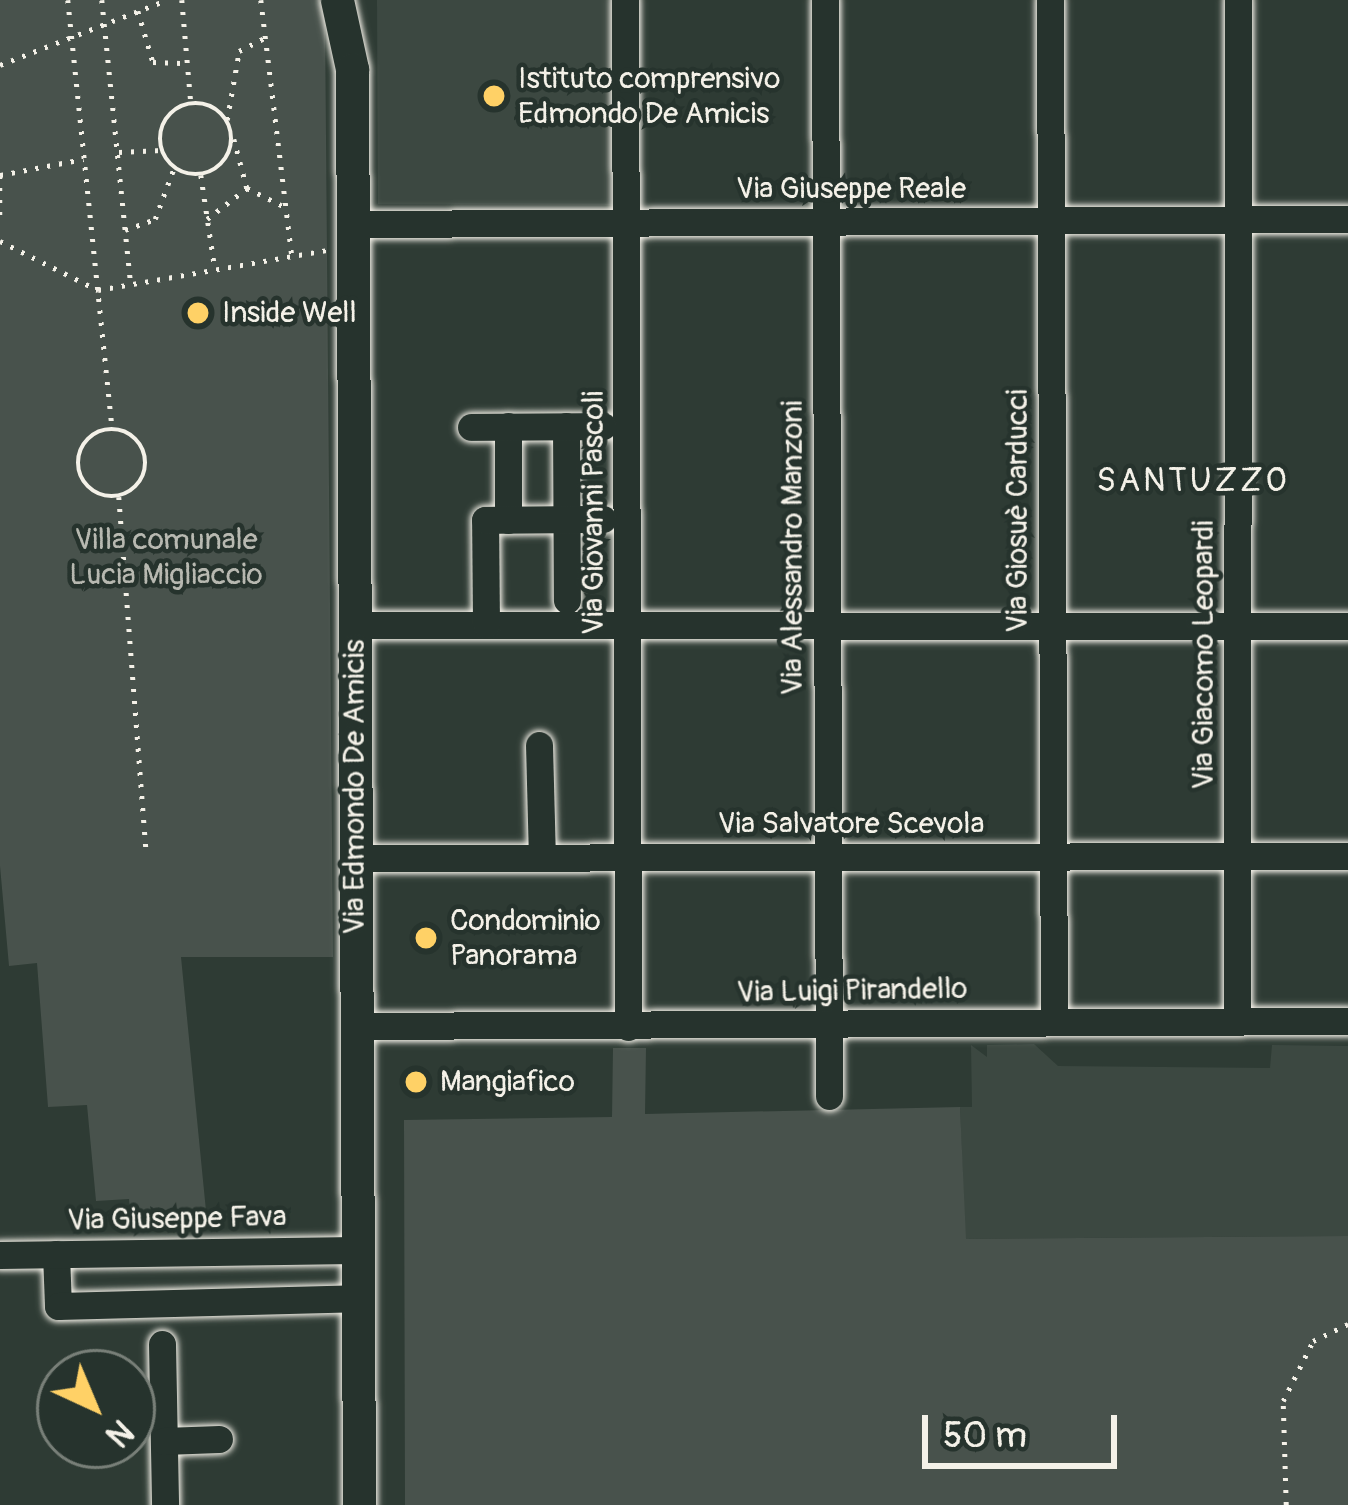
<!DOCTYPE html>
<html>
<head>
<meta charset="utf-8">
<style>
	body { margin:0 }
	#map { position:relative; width:1348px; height:1505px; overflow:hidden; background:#2e3b34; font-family:Pangolin,sans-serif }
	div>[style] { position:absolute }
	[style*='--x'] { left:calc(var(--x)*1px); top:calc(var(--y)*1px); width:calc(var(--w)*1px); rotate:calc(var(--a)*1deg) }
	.built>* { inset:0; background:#3c4841 }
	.green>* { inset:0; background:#48524c }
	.path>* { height:4.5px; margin-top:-2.25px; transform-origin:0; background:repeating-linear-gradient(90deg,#f4f1e8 0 3px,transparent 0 12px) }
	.path>.ring { margin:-2.25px; padding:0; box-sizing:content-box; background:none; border:4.5px solid #f4f1e8; border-radius:50% }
	.roads { filter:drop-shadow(0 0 3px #f4f1e8) drop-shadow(0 0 3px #f4f1e8) }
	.minor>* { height:27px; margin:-13.5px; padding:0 13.5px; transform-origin:13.5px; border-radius:13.5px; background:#26332d }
	.major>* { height:33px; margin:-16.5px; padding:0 16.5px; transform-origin:16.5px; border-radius:16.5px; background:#26332d }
	.dots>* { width:33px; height:33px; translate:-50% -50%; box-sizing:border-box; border:6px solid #26332d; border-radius:50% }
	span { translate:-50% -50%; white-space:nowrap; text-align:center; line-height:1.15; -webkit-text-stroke:9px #26332d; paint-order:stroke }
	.poi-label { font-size:30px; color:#f4f1e8 }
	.left { translate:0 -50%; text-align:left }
	.street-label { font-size:30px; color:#f4f1e8 }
	.park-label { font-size:30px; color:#b8b9b1 }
	.neighbourhood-label { font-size:33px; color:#f4f1e8; letter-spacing:3px }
	.north { position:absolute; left:36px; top:1349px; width:120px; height:120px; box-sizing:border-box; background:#26332d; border:3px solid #787f78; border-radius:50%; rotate:136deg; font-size:33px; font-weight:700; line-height:48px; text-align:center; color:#f4f1e8 }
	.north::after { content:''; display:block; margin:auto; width:42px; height:54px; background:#ffd166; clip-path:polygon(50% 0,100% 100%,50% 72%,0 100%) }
	.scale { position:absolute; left:922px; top:1415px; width:195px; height:54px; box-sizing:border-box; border:6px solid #f4f1e8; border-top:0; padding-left:15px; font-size:36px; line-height:42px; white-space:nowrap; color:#f4f1e8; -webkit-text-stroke:9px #26332d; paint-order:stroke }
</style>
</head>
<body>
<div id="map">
	<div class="built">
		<div style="clip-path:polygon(377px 0,611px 0,612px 205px,378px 204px)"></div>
		<div style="clip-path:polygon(1034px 1044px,1058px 1066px,1270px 1068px,1272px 1045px,1348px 1046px,1348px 1236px,965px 1239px,960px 1107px,972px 1107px,971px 1045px,987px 1057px,987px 1045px)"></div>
	</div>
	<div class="green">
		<div style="clip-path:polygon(0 0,319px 0,325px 21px,333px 957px,181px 957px,207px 1221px,131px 1222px,129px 1199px,96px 1201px,87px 1105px,48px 1107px,37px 963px,9px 966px,0 866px)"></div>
		<div style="clip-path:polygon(613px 1048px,646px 1048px,645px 1114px,960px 1107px,966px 1239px,1348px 1236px,1348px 1505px,405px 1505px,404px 1120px,612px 1117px)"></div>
	</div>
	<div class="path">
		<div style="--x:68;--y:0;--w:430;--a:84.1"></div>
		<div style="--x:102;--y:0;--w:285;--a:84.2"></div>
		<div style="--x:182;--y:0;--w:102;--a:85"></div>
		<div style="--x:261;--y:0;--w:258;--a:83.1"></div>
		<div style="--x:138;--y:11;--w:53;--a:73.6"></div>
		<div style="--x:153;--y:62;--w:35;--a:2"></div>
		<div style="--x:0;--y:65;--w:179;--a:-21.3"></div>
		<div class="ring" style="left:160px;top:103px;width:67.5px;height:67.5px"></div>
		<div style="--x:227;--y:120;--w:70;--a:-80.1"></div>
		<div style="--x:239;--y:51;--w:29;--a:-27"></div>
		<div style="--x:234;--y:139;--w:51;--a:75.1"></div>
		<div style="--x:247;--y:188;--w:45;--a:26.6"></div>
		<div style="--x:119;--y:152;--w:43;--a:-2.7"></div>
		<div style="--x:0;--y:175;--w:85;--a:-10.9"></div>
		<div style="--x:201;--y:175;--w:95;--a:81.5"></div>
		<div style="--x:0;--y:176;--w:46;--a:90"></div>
		<div style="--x:207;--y:219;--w:51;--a:-37.8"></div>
		<div style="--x:125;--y:230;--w:32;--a:-20"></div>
		<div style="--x:155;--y:219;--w:54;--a:-69.6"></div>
		<div style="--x:0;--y:241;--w:110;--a:26.6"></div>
		<div style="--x:98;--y:290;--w:232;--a:-9.9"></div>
		<div class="ring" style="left:78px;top:429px;width:63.5px;height:63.5px"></div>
		<div style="--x:119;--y:497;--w:352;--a:85.6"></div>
		<div style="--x:1286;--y:1505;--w:104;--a:-91.7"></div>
		<div style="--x:1283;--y:1401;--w:67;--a:-63.4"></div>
		<div style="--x:1313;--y:1341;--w:39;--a:-26"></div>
	</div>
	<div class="roads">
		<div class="minor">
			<div style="--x:625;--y:0;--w:1027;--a:89.83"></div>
			<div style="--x:825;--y:0;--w:1096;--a:89.79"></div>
			<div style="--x:1050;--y:0;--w:1022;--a:89.78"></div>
			<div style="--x:354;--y:224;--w:994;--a:-0.29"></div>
			<div style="--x:508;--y:426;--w:94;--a:90"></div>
			<div style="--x:566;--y:426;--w:174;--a:89.7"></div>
			<div style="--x:471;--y:427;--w:132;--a:-0.4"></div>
			<div style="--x:354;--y:625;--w:994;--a:0.06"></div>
			<div style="--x:486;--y:625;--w:105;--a:-90.5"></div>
			<div style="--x:485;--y:520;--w:118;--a:-0.5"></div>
			<div style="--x:539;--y:745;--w:113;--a:88.5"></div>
			<div style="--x:355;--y:858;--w:993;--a:-0.12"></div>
			<div style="--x:1237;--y:1021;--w:1021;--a:-89.94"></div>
			<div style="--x:356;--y:1026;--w:992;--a:-0.29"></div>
			<div style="--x:56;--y:1254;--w:52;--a:87.8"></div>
			<div style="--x:58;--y:1306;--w:298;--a:-1.5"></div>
			<div style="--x:0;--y:1255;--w:355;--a:-0.8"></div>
			<div style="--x:162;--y:1344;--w:161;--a:88.9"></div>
			<div style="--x:164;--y:1441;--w:55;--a:-2.1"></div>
		</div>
		<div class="major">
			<div style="--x:337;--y:0;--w:71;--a:77.7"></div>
			<div style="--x:352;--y:69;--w:1436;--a:89.72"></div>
		</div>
	</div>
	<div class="dots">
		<div style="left:494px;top:96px;background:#ffd166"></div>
		<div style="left:198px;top:313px;background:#ffd166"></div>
		<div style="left:426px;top:938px;background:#ffd166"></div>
		<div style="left:416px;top:1082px;background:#ffd166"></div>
	</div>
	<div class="poi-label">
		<span class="left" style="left:518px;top:96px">Istituto comprensivo<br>Edmondo De Amicis</span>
		<span class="left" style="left:222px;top:313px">Inside Well</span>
		<span class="left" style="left:450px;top:938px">Condominio<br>Panorama</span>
		<span class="left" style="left:440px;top:1082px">Mangiafico</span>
	</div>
	<div class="street-label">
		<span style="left:851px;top:189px">Via Giuseppe Reale</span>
		<span style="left:1018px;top:511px;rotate:-90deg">Via Giosuè Carducci</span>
		<span style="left:594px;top:513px;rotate:-90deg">Via Giovanni Pascoli</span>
		<span style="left:793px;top:548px;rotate:-90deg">Via Alessandro Manzoni</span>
		<span style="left:1204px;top:655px;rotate:-90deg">Via Giacomo Leopardi</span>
		<span style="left:355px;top:787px;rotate:-90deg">Via Edmondo De Amicis</span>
		<span style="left:851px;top:824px">Via Salvatore Scevola</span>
		<span style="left:852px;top:991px;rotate:-1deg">Via Luigi Pirandello</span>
		<span style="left:177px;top:1219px;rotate:-1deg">Via Giuseppe Fava</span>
	</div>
	<div class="park-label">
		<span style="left:166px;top:557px">Villa comunale<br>Lucia Migliaccio</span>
	</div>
	<div class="neighbourhood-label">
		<span style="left:1193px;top:481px">SANTUZZO</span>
	</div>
	<div class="north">N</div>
	<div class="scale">50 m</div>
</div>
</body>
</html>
